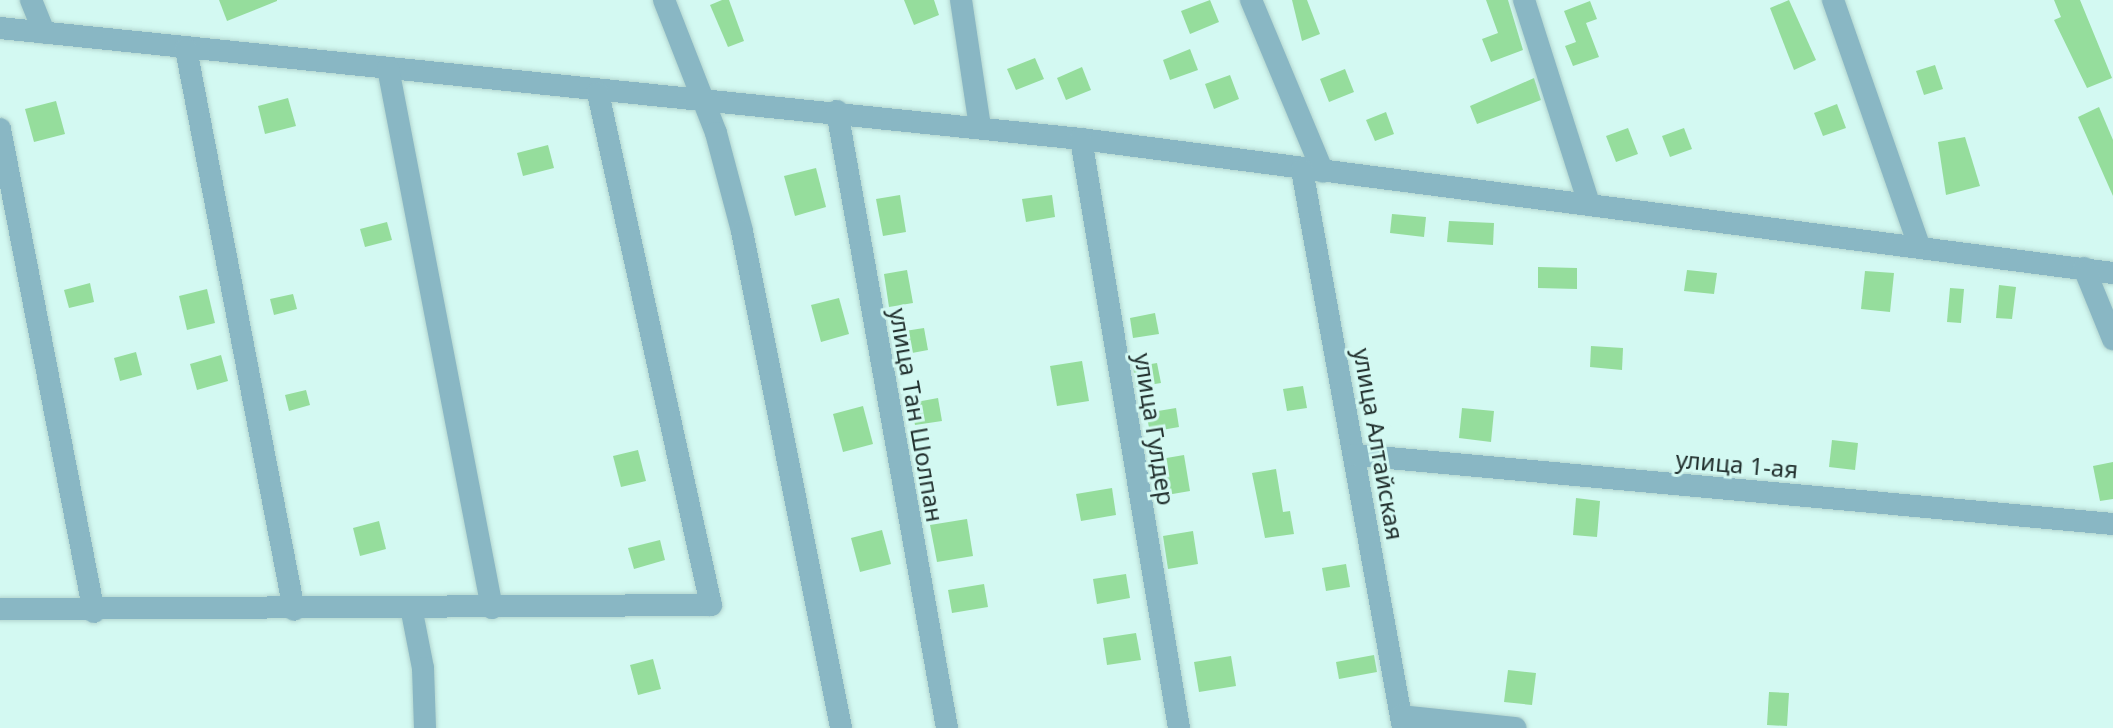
<!DOCTYPE html>
<html>
<head>
<meta charset="utf-8">
<style>
	body { margin:0 }
	#map { position:relative; width:2113px; height:728px; overflow:hidden; background:#d3f9f2; font-family:"Noto Sans",sans-serif }
	div>[style] { position:absolute }
	[style*='--x'] { left:calc(var(--x)*1px); top:calc(var(--y)*1px); width:calc(var(--w)*1px); rotate:calc(var(--a)*1deg) }
	.building>* { inset:0; background:#95dd9c }
	.roads { filter:drop-shadow(0 0 2px #b3d5cf) drop-shadow(0 0 2px #b3d5cf) }
	.minor>* { height:22px; margin:-11px; padding:0 11px; transform-origin:11px; border-radius:11px; background:#89b7c4 }
	span { translate:-50% -50%; white-space:nowrap; text-align:center; line-height:1.15; -webkit-text-stroke:6px #d3f9f2; paint-order:stroke }
	.street-label { font-size:24px; color:#23312f }
</style>
</head>
<body>
<div id="map">
	<div class="building">
		<div style="clip-path:polygon(219px 0,277px 0,277px 1px,227px 21px)"></div>
		<div style="clip-path:polygon(722px 0,729px 0,744px 41px,728px 47px,710px 5px)"></div>
		<div style="clip-path:polygon(904px 0,934px 0,939px 15px,914px 25px)"></div>
		<div style="clip-path:polygon(1210px 0,1219px 22px,1190px 34px,1181px 11px)"></div>
		<div style="clip-path:polygon(1292px 0,1307px 0,1320px 34px,1302px 41px)"></div>
		<div style="clip-path:polygon(1486px 0,1508px 0,1523px 50px,1491px 62px,1482px 39px,1498px 33px)"></div>
		<div style="clip-path:polygon(1789px 0,1816px 60px,1794px 70px,1770px 8px)"></div>
		<div style="clip-path:polygon(2054px 0,2080px 0,2112px 78px,2087px 88px,2054px 20px,2061px 17px)"></div>
		<div style="clip-path:polygon(1590px 1px,1597px 19px,1586px 23px,1599px 57px,1573px 66px,1565px 46px,1576px 42px,1564px 11px)"></div>
		<div style="clip-path:polygon(1190px 49px,1198px 70px,1170px 80px,1163px 60px)"></div>
		<div style="clip-path:polygon(1035px 58px,1044px 79px,1016px 90px,1007px 69px)"></div>
		<div style="clip-path:polygon(1935px 65px,1943px 89px,1924px 95px,1916px 71px)"></div>
		<div style="clip-path:polygon(1082px 67px,1091px 90px,1066px 100px,1057px 78px)"></div>
		<div style="clip-path:polygon(1345px 69px,1354px 92px,1329px 102px,1320px 79px)"></div>
		<div style="clip-path:polygon(1230px 75px,1239px 99px,1214px 109px,1205px 84px)"></div>
		<div style="clip-path:polygon(1534px 78px,1541px 100px,1477px 124px,1470px 106px)"></div>
		<div style="clip-path:polygon(288px 98px,296px 126px,265px 134px,258px 106px)"></div>
		<div style="clip-path:polygon(56px 101px,65px 134px,34px 142px,25px 109px)"></div>
		<div style="clip-path:polygon(1837px 104px,1846px 128px,1823px 136px,1814px 113px)"></div>
		<div style="clip-path:polygon(2099px 107px,2113px 140px,2113px 196px,2078px 117px)"></div>
		<div style="clip-path:polygon(1386px 112px,1394px 134px,1375px 141px,1366px 120px)"></div>
		<div style="clip-path:polygon(1628px 128px,1638px 154px,1616px 162px,1606px 136px)"></div>
		<div style="clip-path:polygon(1684px 128px,1692px 149px,1670px 157px,1662px 136px)"></div>
		<div style="clip-path:polygon(1965px 137px,1980px 186px,1946px 195px,1938px 142px)"></div>
		<div style="clip-path:polygon(548px 145px,554px 168px,523px 176px,517px 153px)"></div>
		<div style="clip-path:polygon(816px 168px,826px 207px,795px 216px,784px 176px)"></div>
		<div style="clip-path:polygon(900px 195px,906px 232px,883px 236px,876px 199px)"></div>
		<div style="clip-path:polygon(1052px 195px,1055px 217px,1026px 222px,1022px 199px)"></div>
		<div style="clip-path:polygon(1392px 214px,1426px 217px,1424px 237px,1390px 233px)"></div>
		<div style="clip-path:polygon(1449px 221px,1494px 223px,1493px 245px,1447px 242px)"></div>
		<div style="clip-path:polygon(387px 222px,392px 240px,365px 247px,360px 229px)"></div>
		<div style="clip-path:polygon(1538px 267px,1577px 268px,1577px 289px,1538px 288px)"></div>
		<div style="clip-path:polygon(907px 270px,913px 303px,889px 307px,884px 274px)"></div>
		<div style="clip-path:polygon(1687px 270px,1717px 273px,1714px 294px,1684px 291px)"></div>
		<div style="clip-path:polygon(1865px 271px,1894px 273px,1890px 312px,1861px 309px)"></div>
		<div style="clip-path:polygon(90px 283px,94px 302px,69px 308px,64px 290px)"></div>
		<div style="clip-path:polygon(1999px 285px,2016px 287px,2012px 319px,1996px 318px)"></div>
		<div style="clip-path:polygon(1950px 288px,1964px 289px,1961px 323px,1947px 322px)"></div>
		<div style="clip-path:polygon(207px 289px,215px 323px,187px 330px,179px 296px)"></div>
		<div style="clip-path:polygon(293px 294px,297px 309px,274px 315px,270px 299px)"></div>
		<div style="clip-path:polygon(839px 298px,849px 334px,821px 342px,811px 305px)"></div>
		<div style="clip-path:polygon(1155px 313px,1159px 334px,1133px 338px,1130px 318px)"></div>
		<div style="clip-path:polygon(924px 328px,928px 350px,896px 356px,892px 333px)"></div>
		<div style="clip-path:polygon(1591px 346px,1623px 348px,1622px 370px,1590px 367px)"></div>
		<div style="clip-path:polygon(136px 352px,142px 375px,120px 381px,114px 358px)"></div>
		<div style="clip-path:polygon(221px 355px,228px 381px,197px 390px,190px 364px)"></div>
		<div style="clip-path:polygon(1082px 361px,1089px 401px,1057px 406px,1050px 366px)"></div>
		<div style="clip-path:polygon(1157px 363px,1161px 383px,1136px 387px,1133px 367px)"></div>
		<div style="clip-path:polygon(1303px 386px,1307px 408px,1287px 411px,1283px 389px)"></div>
		<div style="clip-path:polygon(306px 390px,310px 405px,289px 411px,285px 395px)"></div>
		<div style="clip-path:polygon(938px 398px,942px 421px,915px 425px,911px 403px)"></div>
		<div style="clip-path:polygon(863px 406px,873px 444px,843px 452px,833px 414px)"></div>
		<div style="clip-path:polygon(1176px 408px,1179px 427px,1150px 432px,1146px 413px)"></div>
		<div style="clip-path:polygon(1462px 408px,1494px 411px,1491px 442px,1459px 438px)"></div>
		<div style="clip-path:polygon(1832px 440px,1858px 443px,1855px 470px,1829px 467px)"></div>
		<div style="clip-path:polygon(638px 450px,646px 481px,621px 487px,613px 456px)"></div>
		<div style="clip-path:polygon(1184px 455px,1190px 491px,1155px 497px,1149px 461px)"></div>
		<div style="clip-path:polygon(2113px 462px,2113px 499px,2100px 501px,2093px 466px)"></div>
		<div style="clip-path:polygon(1276px 469px,1283px 512px,1290px 511px,1294px 534px,1265px 538px,1252px 473px)"></div>
		<div style="clip-path:polygon(1112px 488px,1116px 515px,1081px 521px,1076px 494px)"></div>
		<div style="clip-path:polygon(1576px 498px,1600px 501px,1597px 537px,1573px 535px)"></div>
		<div style="clip-path:polygon(967px 519px,973px 556px,937px 562px,930px 525px)"></div>
		<div style="clip-path:polygon(379px 521px,386px 549px,360px 556px,353px 528px)"></div>
		<div style="clip-path:polygon(882px 530px,891px 564px,860px 572px,851px 538px)"></div>
		<div style="clip-path:polygon(1193px 531px,1198px 564px,1168px 569px,1163px 536px)"></div>
		<div style="clip-path:polygon(660px 540px,665px 560px,634px 569px,628px 548px)"></div>
		<div style="clip-path:polygon(1346px 564px,1350px 587px,1326px 591px,1322px 568px)"></div>
		<div style="clip-path:polygon(1126px 574px,1130px 598px,1097px 604px,1093px 579px)"></div>
		<div style="clip-path:polygon(984px 584px,988px 607px,952px 613px,948px 590px)"></div>
		<div style="clip-path:polygon(1136px 633px,1141px 660px,1107px 665px,1103px 638px)"></div>
		<div style="clip-path:polygon(1374px 655px,1377px 672px,1339px 679px,1336px 662px)"></div>
		<div style="clip-path:polygon(1231px 656px,1236px 686px,1199px 692px,1194px 662px)"></div>
		<div style="clip-path:polygon(653px 659px,661px 689px,638px 695px,630px 665px)"></div>
		<div style="clip-path:polygon(1508px 670px,1536px 673px,1532px 705px,1504px 702px)"></div>
		<div style="clip-path:polygon(1769px 692px,1789px 693px,1787px 726px,1767px 725px)"></div>
	</div>
	<div class="roads">
		<div class="minor">
			<div style="--x:31;--y:0;--w:35;--a:68"></div>
			<div style="--x:664;--y:0;--w:143;--a:68.6"></div>
			<div style="--x:716;--y:133;--w:101;--a:75.1"></div>
			<div style="--x:742;--y:231;--w:507;--a:78.73"></div>
			<div style="--x:961;--y:0;--w:128;--a:81.5"></div>
			<div style="--x:1251;--y:0;--w:186;--a:67.3"></div>
			<div style="--x:1524;--y:0;--w:211;--a:72.3"></div>
			<div style="--x:1833;--y:0;--w:257;--a:70.7"></div>
			<div style="--x:0;--y:28;--w:1087;--a:5.86"></div>
			<div style="--x:1081;--y:139;--w:1041;--a:7.4"></div>
			<div style="--x:186;--y:49;--w:571;--a:79.1"></div>
			<div style="--x:388;--y:68;--w:550;--a:79.1"></div>
			<div style="--x:837;--y:111;--w:627;--a:79.89"></div>
			<div style="--x:0;--y:129;--w:492;--a:79"></div>
			<div style="--x:1081;--y:139;--w:597;--a:80.55"></div>
			<div style="--x:1302;--y:170;--w:567;--a:79.74"></div>
			<div style="--x:2084;--y:268;--w:77;--a:67.8"></div>
			<div style="--x:1356;--y:455;--w:760;--a:5.21"></div>
			<div style="--x:411;--y:607;--w:62;--a:78.9"></div>
			<div style="--x:423;--y:668;--w:60;--a:88.1"></div>
			<div style="--x:0;--y:609;--w:711;--a:-0.32"></div>
			<div style="--x:711;--y:605;--w:524;--a:-102.45"></div>
			<div style="--x:1401;--y:716;--w:115;--a:6"></div>
		</div>
	</div>
	<div class="street-label">
		<span style="left:917px;top:415px;rotate:80deg">улица Тан Шолпан</span>
		<span style="left:1155px;top:429px;rotate:81deg">улица Гулдер</span>
		<span style="left:1379px;top:444px;rotate:80deg">улица Алтайская</span>
		<span style="left:1737px;top:464px;rotate:5deg">улица 1-ая</span>
	</div>
</div>
</body>
</html>
